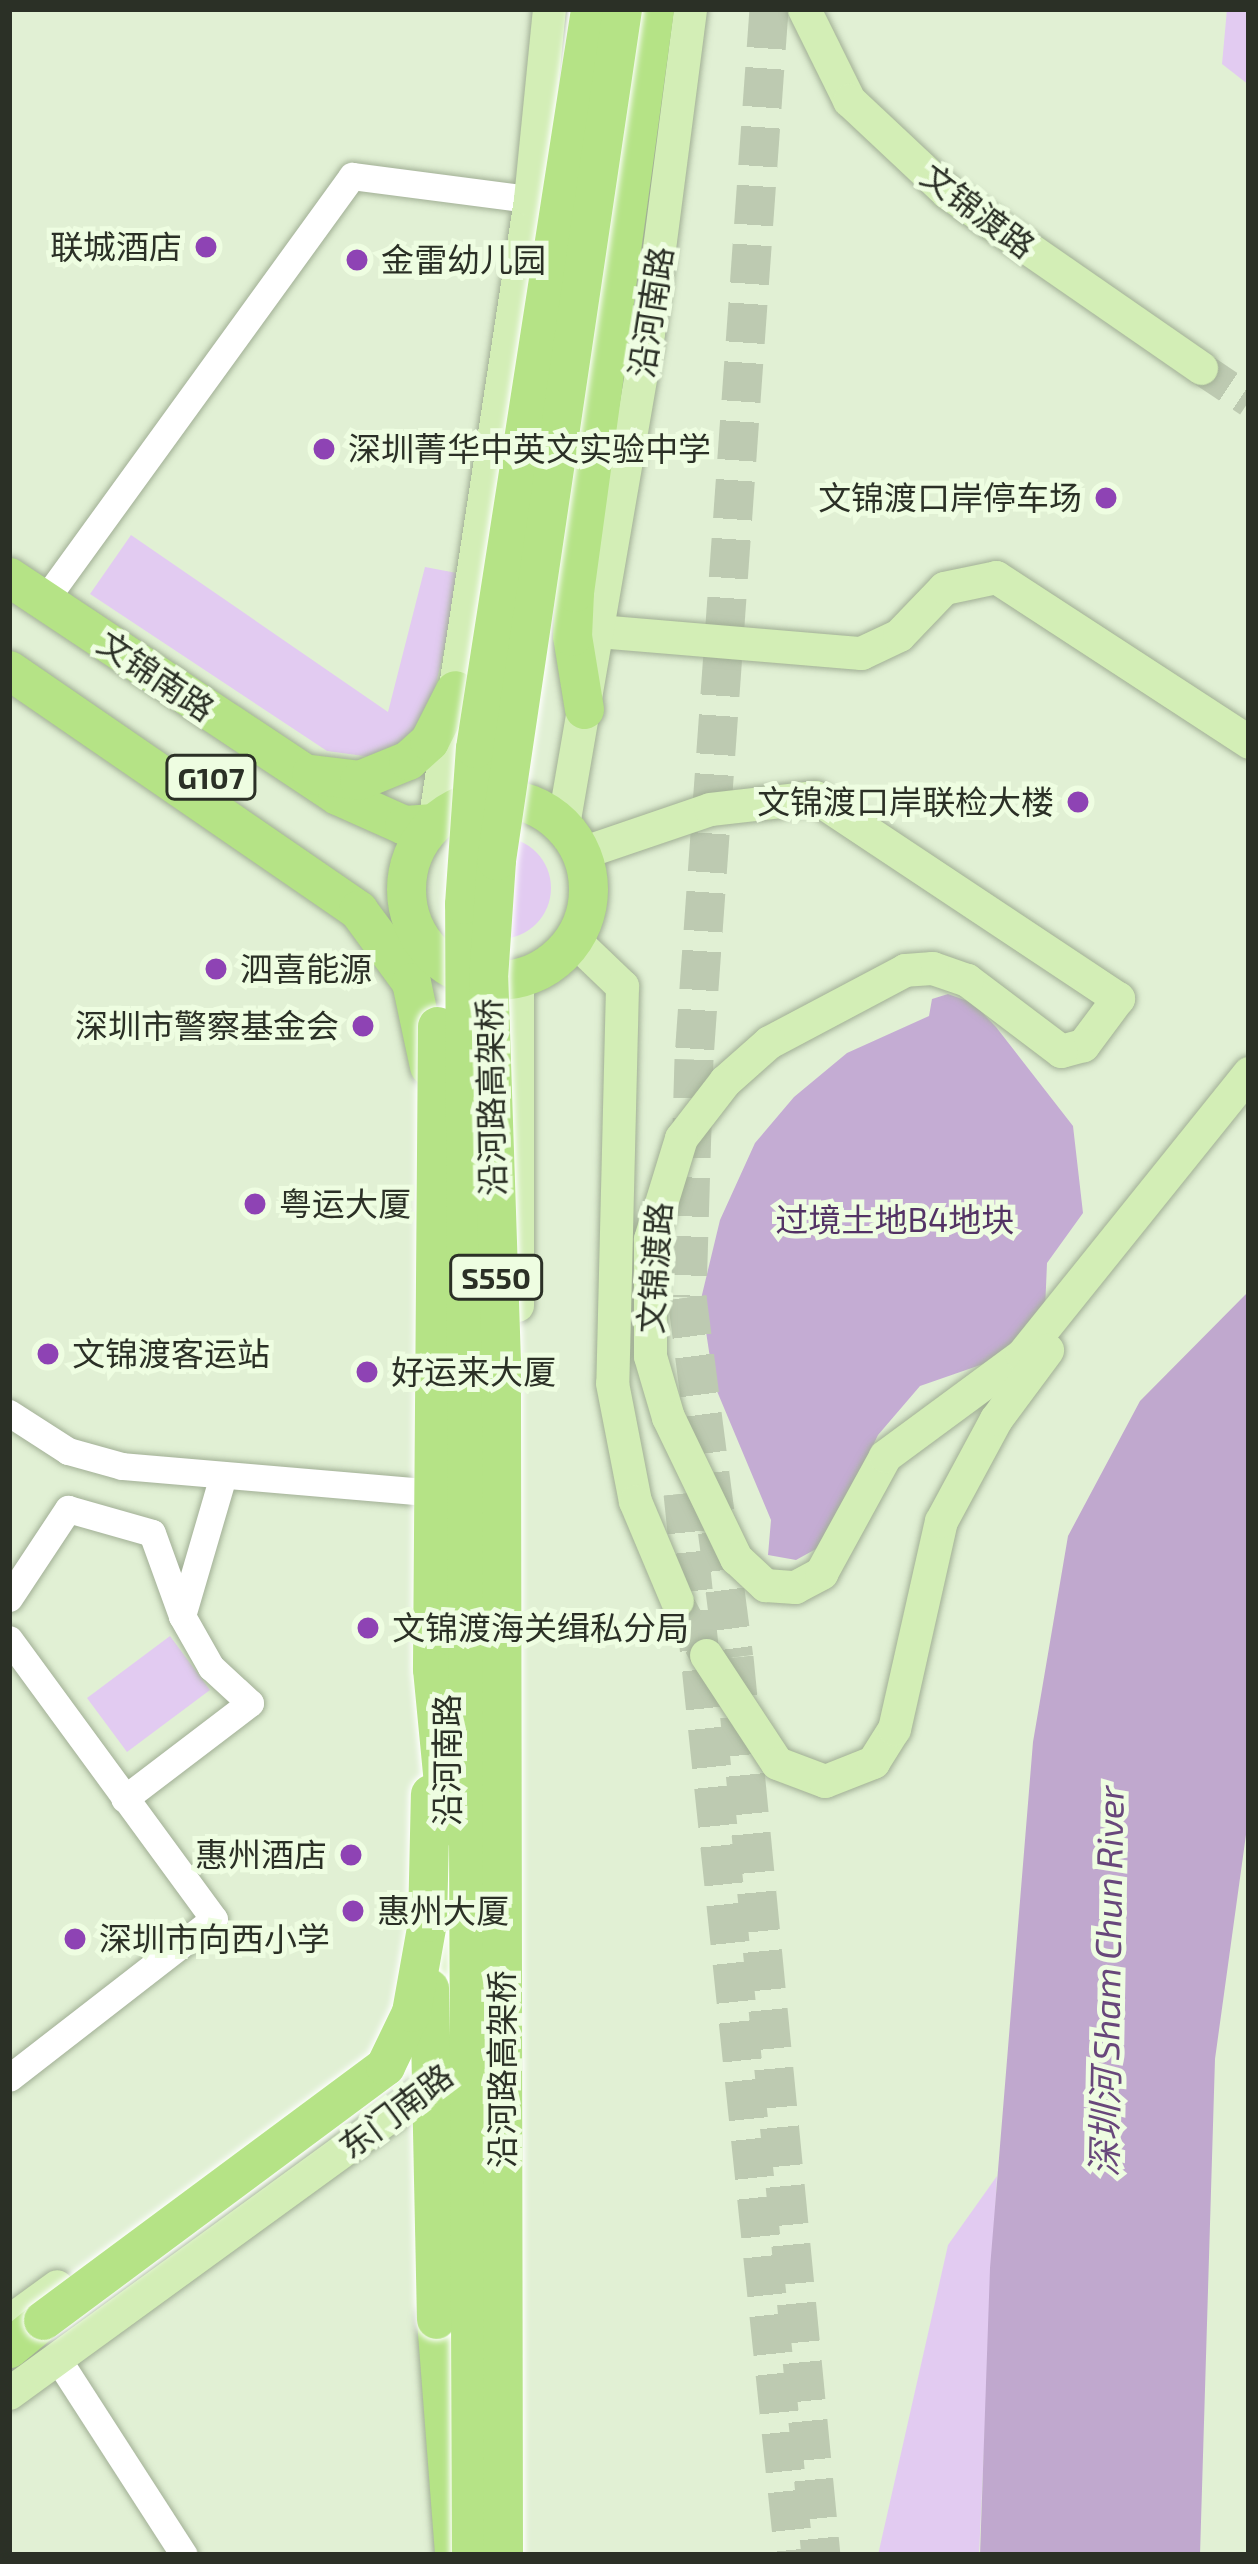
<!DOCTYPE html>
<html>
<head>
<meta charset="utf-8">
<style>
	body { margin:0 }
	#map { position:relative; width:1258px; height:2564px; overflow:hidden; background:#e1f0d4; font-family:"Exo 2","Noto Sans SC",sans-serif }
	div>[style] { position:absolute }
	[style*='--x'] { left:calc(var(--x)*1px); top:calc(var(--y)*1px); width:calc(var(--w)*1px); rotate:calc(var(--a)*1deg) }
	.green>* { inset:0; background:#e2cbf1 }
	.round { border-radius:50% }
	.forest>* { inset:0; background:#c4acd3 }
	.water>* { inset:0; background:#c0a8ce }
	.major-tunnel>* { height:33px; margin-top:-16.5px; transform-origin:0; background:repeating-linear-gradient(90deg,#bdcab1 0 33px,transparent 0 49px) }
	.highway-tunnel>* { height:39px; margin-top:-19.5px; transform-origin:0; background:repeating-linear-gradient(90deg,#bdcab1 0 39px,transparent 0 59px) }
	.roads { filter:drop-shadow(0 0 3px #a1af95) drop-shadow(0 0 3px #a1af95) }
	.minor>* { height:27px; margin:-13.5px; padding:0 13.5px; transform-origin:13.5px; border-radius:13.5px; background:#fff }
	.major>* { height:33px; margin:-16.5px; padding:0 16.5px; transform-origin:16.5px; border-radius:16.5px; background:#d3eeb6 }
	.highway>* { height:39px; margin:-19.5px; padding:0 19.5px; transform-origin:19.5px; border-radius:19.5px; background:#b5e386 }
	.highway>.ring { margin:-19.5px; padding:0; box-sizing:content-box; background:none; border:39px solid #b5e386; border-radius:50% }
	.bridges { filter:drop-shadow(0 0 3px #fff) drop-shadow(0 0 3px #fff) }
	.highway-bridge>* { height:39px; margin:-19.5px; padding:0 19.5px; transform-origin:19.5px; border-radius:19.5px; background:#b5e386 }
	.dots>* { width:33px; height:33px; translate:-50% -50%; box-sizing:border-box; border:6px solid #eefde1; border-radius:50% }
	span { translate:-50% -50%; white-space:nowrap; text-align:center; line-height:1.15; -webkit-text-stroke:10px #eefde1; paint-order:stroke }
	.shield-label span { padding:3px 9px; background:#eefde1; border:3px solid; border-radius:9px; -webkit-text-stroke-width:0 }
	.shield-label { font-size:30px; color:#2b3026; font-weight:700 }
	.street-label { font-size:33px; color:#2b3026 }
	.poi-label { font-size:33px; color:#2b3026 }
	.right { translate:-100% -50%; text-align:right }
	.left { translate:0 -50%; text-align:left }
	.park-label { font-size:33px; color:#533365 }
	.water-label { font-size:36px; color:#68477b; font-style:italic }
	.frame { position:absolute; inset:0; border:12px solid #2b3026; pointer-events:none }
</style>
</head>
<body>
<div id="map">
	<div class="green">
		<div style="clip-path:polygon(1227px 9px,1249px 9px,1249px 85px,1222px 64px)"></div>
		<div style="clip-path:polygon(131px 535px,388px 712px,425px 567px,462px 574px,429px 713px,386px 759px,327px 751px,90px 594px)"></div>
		<div class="round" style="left:449px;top:837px;width:102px;height:102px"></div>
		<div style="clip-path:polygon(170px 1636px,210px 1690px,127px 1752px,87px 1698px)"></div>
		<div style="clip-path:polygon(997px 2176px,979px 2555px,878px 2555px,948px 2245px)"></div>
	</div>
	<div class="forest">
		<div style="clip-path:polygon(948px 994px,973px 1003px,996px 1027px,1073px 1126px,1083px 1213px,1047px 1263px,1045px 1311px,1012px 1354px,920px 1386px,878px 1435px,825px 1544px,796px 1560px,768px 1555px,771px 1520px,714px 1384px,701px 1299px,720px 1220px,755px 1143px,794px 1097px,847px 1053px,929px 1016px,932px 999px)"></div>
	</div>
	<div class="water">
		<div style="clip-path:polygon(1249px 1291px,1249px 1813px,1215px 2059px,1200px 2555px,980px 2555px,990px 2268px,1033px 1742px,1068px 1536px,1140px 1401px)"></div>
	</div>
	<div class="major-tunnel">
		<div style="--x:1201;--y:368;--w:58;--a:33.7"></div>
		<div style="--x:677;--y:1601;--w:61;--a:61.8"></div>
	</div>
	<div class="highway-tunnel">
		<div style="--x:769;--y:9;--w:1053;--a:94.09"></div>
		<div style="--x:694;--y:1059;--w:238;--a:91.7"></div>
		<div style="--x:687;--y:1297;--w:363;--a:82.6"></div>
		<div style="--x:734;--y:1657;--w:902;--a:84.47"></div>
		<div style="--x:683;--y:1493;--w:1068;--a:84.03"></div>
	</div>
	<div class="roads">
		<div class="minor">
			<div style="--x:44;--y:601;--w:525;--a:-54.07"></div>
			<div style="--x:352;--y:176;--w:179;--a:7.4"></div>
			<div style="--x:9;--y:1413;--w:70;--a:32.8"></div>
			<div style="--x:68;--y:1451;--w:56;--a:15.5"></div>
			<div style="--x:122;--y:1466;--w:325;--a:4.9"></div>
			<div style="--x:9;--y:1598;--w:107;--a:-56.5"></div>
			<div style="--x:68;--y:1509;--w:87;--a:15.9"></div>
			<div style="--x:152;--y:1533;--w:88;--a:70.1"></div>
			<div style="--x:182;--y:1616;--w:59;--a:60.4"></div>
			<div style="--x:211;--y:1667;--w:53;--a:42.7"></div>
			<div style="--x:250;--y:1703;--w:158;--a:142.7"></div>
			<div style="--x:182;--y:1616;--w:146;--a:-73.7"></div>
			<div style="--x:9;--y:1639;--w:347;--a:53.8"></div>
			<div style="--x:214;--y:1919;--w:259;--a:142.2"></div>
			<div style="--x:57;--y:2358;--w:234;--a:57.2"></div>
		</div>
		<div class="major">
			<div style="--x:804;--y:9;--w:102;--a:63.7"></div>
			<div style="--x:849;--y:100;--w:134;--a:43.2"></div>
			<div style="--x:947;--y:192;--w:309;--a:34.7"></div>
			<div style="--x:598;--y:631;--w:264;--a:4.8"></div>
			<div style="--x:861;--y:653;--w:42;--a:-25.3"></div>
			<div style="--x:899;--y:635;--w:65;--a:-46.2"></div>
			<div style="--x:944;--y:588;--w:53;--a:-11.9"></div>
			<div style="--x:996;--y:577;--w:302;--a:33.1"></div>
			<div style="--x:434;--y:823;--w:631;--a:-81.25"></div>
			<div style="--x:530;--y:199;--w:191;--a:-84.3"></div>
			<div style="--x:563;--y:825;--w:499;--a:-80.2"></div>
			<div style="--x:648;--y:333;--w:327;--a:-82.6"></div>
			<div style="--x:581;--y:853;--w:136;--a:-18.8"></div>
			<div style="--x:710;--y:809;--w:106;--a:-6.5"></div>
			<div style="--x:815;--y:797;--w:364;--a:33.6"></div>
			<div style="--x:1118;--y:998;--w:59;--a:126.7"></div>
			<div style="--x:1083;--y:1045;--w:23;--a:165"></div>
			<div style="--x:1061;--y:1051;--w:118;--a:-142.9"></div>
			<div style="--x:967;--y:980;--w:37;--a:-161"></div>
			<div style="--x:932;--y:968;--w:27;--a:176"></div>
			<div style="--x:905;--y:970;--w:154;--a:152.1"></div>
			<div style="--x:769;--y:1042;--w:59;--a:138.4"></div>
			<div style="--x:725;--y:1081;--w:72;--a:127.7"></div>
			<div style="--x:681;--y:1138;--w:106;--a:107.1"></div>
			<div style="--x:650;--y:1239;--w:117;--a:90"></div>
			<div style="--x:650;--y:1356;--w:64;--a:73.6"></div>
			<div style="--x:668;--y:1417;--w:157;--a:64.3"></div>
			<div style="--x:736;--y:1558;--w:40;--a:43"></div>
			<div style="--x:765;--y:1585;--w:30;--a:4"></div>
			<div style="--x:795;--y:1587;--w:30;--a:-28"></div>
			<div style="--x:821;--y:1573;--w:133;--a:-61.3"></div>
			<div style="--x:885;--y:1456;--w:170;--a:-36.4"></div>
			<div style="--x:1022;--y:1355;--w:362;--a:-51.2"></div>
			<div style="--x:573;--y:939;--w:68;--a:43.8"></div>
			<div style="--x:622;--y:986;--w:397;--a:91.4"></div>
			<div style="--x:612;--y:1383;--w:120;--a:79"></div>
			<div style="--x:635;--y:1501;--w:108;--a:67.2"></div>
			<div style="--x:517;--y:1305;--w:327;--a:-90"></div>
			<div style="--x:706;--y:1655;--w:129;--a:56.7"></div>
			<div style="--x:777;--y:1763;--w:51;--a:20.6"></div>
			<div style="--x:825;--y:1781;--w:52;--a:-21.6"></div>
			<div style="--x:873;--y:1762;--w:39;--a:-58"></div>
			<div style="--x:894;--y:1729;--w:213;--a:-77.3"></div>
			<div style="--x:941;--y:1521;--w:116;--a:-61.7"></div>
			<div style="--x:996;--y:1419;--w:86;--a:-53.5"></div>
			<div style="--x:446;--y:2026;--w:159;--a:-89.6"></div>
			<div style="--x:9;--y:2321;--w:59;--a:-36.1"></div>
			<div style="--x:9;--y:2393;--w:540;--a:-36.04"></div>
		</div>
		<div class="highway">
			<div style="--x:9;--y:577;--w:394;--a:33.6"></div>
			<div style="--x:337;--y:795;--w:73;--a:24.1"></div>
			<div style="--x:404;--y:825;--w:30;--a:-4"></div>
			<div style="--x:9;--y:670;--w:424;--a:34.5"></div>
			<div style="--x:358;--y:910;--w:89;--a:53.6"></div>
			<div style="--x:411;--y:982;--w:86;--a:77.9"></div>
			<div style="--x:584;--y:709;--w:74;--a:-99.3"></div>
			<div style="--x:572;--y:636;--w:44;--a:-87.4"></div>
			<div style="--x:574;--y:592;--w:588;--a:-82.19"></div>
			<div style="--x:311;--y:774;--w:48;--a:7.1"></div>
			<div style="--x:359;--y:780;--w:53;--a:-22.2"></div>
			<div style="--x:408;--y:760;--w:28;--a:-42"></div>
			<div style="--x:429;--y:741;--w:57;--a:-63"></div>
			<div class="ring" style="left:406px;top:798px;width:143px;height:143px"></div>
			<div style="--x:436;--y:2319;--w:237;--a:85.6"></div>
			<div style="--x:9;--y:2348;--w:44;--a:-39.5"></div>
		</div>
	</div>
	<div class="bridges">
		<div class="highway-bridge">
			<div style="--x:437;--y:1026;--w:643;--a:90.45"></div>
			<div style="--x:432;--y:1669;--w:157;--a:84.5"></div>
			<div style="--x:429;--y:1988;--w:331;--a:88.8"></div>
			<div style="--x:43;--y:2320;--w:426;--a:-36.6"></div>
			<div style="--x:385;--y:2066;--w:60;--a:-64.3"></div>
			<div style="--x:411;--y:2012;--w:91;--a:-79.9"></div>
			<div style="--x:427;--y:1922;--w:128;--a:-88.7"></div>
			<div style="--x:471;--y:2555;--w:1651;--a:-90.24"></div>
			<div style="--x:464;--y:904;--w:156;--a:-86"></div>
			<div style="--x:475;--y:748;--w:748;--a:-81.15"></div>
			<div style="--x:503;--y:2555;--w:1193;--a:-90.1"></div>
			<div style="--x:501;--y:1362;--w:384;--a:-91.9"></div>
			<div style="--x:488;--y:978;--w:118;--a:-86.1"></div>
			<div style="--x:496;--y:860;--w:860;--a:-81.58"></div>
		</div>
	</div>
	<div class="dots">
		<div style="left:206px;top:247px;background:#8e43b4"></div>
		<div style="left:357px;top:260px;background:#8e43b4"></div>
		<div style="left:324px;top:449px;background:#8e43b4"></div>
		<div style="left:1106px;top:498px;background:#8e43b4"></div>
		<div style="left:1078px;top:802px;background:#8e43b4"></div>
		<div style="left:216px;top:969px;background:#8e43b4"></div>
		<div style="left:363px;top:1026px;background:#8e43b4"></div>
		<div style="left:255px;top:1204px;background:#8e43b4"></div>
		<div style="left:48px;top:1354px;background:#8e43b4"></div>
		<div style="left:367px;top:1372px;background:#8e43b4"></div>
		<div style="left:368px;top:1628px;background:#8e43b4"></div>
		<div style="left:351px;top:1855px;background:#8e43b4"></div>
		<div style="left:353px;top:1911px;background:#8e43b4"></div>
		<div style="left:75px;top:1939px;background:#8e43b4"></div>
	</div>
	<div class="shield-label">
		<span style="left:211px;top:777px">G107</span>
		<span style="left:496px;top:1277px">S550</span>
	</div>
	<div class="street-label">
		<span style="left:978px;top:211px;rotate:37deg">文锦渡路</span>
		<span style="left:651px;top:312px;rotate:-81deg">沿河南路</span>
		<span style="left:156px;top:676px;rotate:34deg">文锦南路</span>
		<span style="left:491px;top:1097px;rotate:-91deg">沿河路高架桥</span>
		<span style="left:655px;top:1268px;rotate:-86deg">文锦渡路</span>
		<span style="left:447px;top:1760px;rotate:-90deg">沿河南路</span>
		<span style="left:502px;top:2069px;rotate:-90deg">沿河路高架桥</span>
		<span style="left:396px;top:2111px;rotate:-37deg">东门南路</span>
	</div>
	<div class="poi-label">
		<span class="right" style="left:182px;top:247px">联城酒店</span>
		<span class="left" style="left:381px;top:260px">金雷幼儿园</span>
		<span class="left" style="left:348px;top:449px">深圳菁华中英文实验中学</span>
		<span class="right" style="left:1082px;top:498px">文锦渡口岸停车场</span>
		<span class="right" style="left:1054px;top:802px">文锦渡口岸联检大楼</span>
		<span class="left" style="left:240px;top:969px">泗喜能源</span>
		<span class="right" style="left:339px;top:1026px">深圳市警察基金会</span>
		<span class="left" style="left:279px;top:1204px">粤运大厦</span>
		<span class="left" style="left:72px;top:1354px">文锦渡客运站</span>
		<span class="left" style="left:391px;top:1372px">好运来大厦</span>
		<span class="left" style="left:392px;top:1628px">文锦渡海关缉私分局</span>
		<span class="right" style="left:327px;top:1855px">惠州酒店</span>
		<span class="left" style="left:377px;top:1911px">惠州大厦</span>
		<span class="left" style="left:99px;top:1939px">深圳市向西小学</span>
	</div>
	<div class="park-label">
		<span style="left:895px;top:1220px">过境土地B4地块</span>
	</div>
	<div class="water-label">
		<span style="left:1106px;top:1981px;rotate:-89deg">深圳河 Sham Chun River</span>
	</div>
	<div class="frame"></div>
</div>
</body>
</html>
